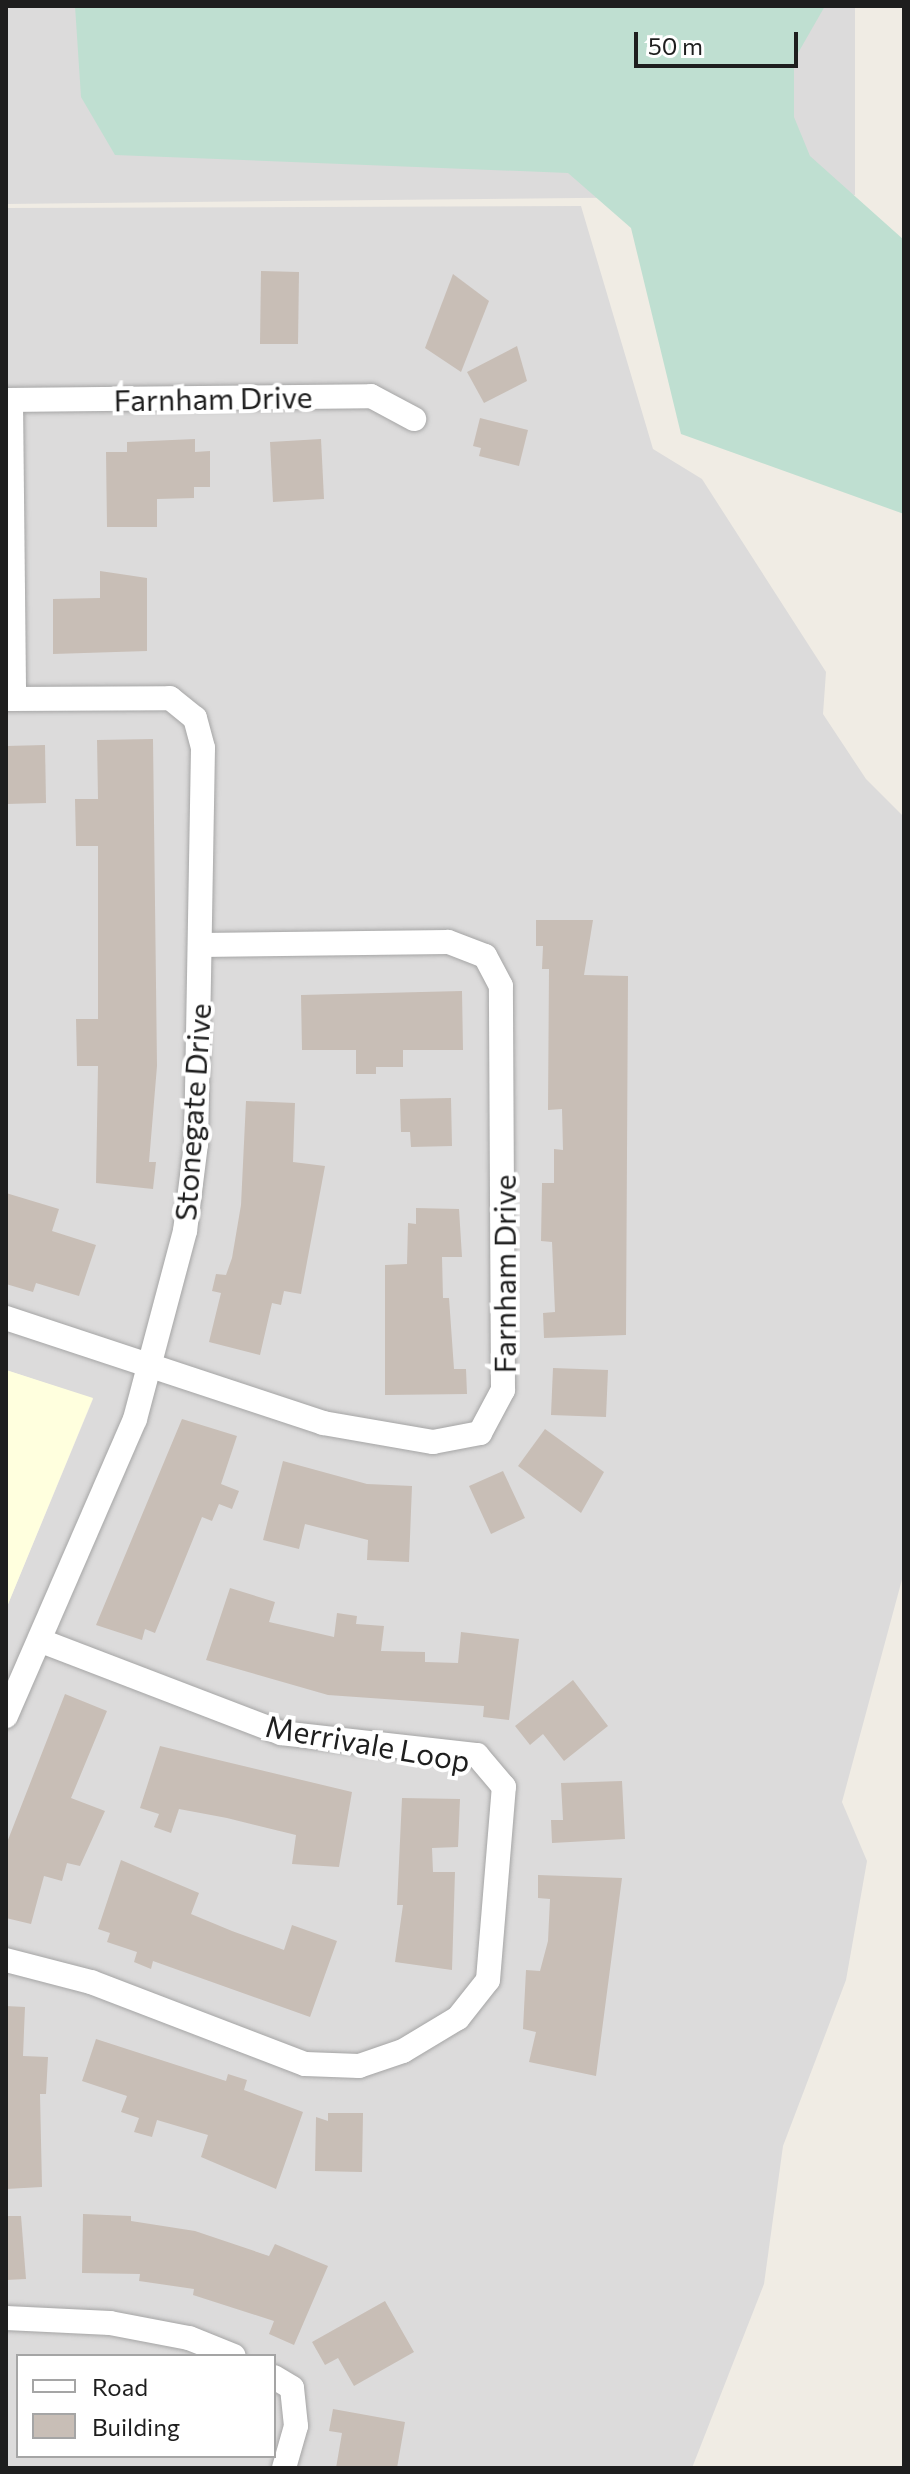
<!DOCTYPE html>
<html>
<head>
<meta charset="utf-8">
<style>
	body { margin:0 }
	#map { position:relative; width:910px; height:2474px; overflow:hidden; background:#f0ece4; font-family:Commissioner,sans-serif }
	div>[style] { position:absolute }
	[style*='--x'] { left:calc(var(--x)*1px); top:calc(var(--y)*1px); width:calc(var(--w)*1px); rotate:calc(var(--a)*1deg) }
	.residential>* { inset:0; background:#dcdbdb }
	.education>* { inset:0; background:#ffffde }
	.wetland>* { inset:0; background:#bfdfd1 }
	.building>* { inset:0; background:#c8beb6 }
	.roads { filter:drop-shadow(0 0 2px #a5a5a5) drop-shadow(0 0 2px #a5a5a5) }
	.minor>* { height:24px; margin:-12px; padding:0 12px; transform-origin:12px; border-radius:12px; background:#fff }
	span { translate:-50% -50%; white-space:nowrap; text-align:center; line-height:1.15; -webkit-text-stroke:8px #fff; paint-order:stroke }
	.street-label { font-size:30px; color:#1e1e1e }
	.frame { position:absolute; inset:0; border:8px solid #1e1e1e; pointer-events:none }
	.legend { position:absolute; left:16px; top:2354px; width:260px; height:104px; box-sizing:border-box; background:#fff; border:2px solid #a5a5a5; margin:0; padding:10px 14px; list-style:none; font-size:24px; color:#1e1e1e }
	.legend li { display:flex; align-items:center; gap:16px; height:40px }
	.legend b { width:40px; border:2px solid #a5a5a5 }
	.scale { position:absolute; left:634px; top:32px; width:164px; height:36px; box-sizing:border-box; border:4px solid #1e1e1e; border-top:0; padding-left:10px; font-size:24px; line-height:28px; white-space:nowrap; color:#1e1e1e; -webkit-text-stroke:6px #fff; paint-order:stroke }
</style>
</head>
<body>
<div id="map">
	<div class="residential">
		<div style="clip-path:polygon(6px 6px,855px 6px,855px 195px,6px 204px)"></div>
		<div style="clip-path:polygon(evenodd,581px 206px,653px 449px,702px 479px,826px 672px,823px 714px,866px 779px,904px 817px,904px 1572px,842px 1802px,867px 1861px,846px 1980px,783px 2146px,764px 2284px,692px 2468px,6px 2468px,6px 1609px,93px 1399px,6px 1370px,6px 208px,581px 206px,18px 2356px,274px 2356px,274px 2456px,18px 2456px,18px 2356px)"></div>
	</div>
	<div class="education">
		<div style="clip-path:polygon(6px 1370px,93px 1398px,6px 1609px)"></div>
	</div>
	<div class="wetland">
		<div style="clip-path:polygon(75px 6px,825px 6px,794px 60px,794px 117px,810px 156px,904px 240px,904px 514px,681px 434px,631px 228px,568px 173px,115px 155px,81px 97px)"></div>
	</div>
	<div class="building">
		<div style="clip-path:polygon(261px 271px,299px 272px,298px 344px,260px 344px)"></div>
		<div style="clip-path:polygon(453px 274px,489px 301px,461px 372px,425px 348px)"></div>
		<div style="clip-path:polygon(517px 346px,527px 381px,484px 403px,467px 372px)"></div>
		<div style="clip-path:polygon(480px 418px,528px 430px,519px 466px,479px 456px,481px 448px,473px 446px)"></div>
		<div style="clip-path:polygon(195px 439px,195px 452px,210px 451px,210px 487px,194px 487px,194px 498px,157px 499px,157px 527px,107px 527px,106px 452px,127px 452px,127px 442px)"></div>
		<div style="clip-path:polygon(321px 439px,324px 499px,273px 502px,270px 442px)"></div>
		<div style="clip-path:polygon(100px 571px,147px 578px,147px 651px,53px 654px,53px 599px,100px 598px)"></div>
		<div style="clip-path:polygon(153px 739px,157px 1066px,149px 1162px,156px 1162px,153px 1189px,96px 1183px,98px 1066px,77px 1066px,76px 1019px,98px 1019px,98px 846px,76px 846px,75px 799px,98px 799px,97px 740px)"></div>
		<div style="clip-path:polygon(45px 745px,46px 803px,6px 804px,6px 746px)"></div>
		<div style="clip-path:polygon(536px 920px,593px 920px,584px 975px,628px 976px,626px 1335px,544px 1338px,543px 1313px,555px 1312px,552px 1242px,541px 1241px,542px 1183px,554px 1183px,554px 1149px,563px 1150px,562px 1109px,548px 1110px,549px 969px,542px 969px,543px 946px,536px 946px)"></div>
		<div style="clip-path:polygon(462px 991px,463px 1050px,403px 1050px,403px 1067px,376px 1067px,376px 1074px,356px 1074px,356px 1050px,302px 1050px,301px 995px)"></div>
		<div style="clip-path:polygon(451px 1098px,452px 1146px,411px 1147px,410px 1132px,401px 1132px,400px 1099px)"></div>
		<div style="clip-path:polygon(246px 1101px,295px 1103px,293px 1162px,325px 1166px,301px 1294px,284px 1291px,281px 1305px,272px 1303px,260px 1355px,209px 1342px,221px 1293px,212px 1291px,216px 1274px,226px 1275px,232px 1258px,241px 1205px)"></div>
		<div style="clip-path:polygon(6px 1193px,59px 1209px,52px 1231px,96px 1245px,79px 1296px,36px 1283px,33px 1292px,6px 1284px)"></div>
		<div style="clip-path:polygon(416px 1208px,459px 1209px,462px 1257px,442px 1257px,443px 1298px,449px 1298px,454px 1369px,466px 1369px,467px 1394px,385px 1395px,385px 1265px,407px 1264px,408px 1223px,416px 1224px)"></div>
		<div style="clip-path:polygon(553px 1368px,608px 1370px,606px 1417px,551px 1415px)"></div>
		<div style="clip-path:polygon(182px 1419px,237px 1436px,221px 1484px,239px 1491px,232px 1509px,219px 1504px,212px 1521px,202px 1517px,155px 1633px,145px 1629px,142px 1640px,96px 1625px)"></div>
		<div style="clip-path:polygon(545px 1429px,604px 1472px,581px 1513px,518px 1466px)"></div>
		<div style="clip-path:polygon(283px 1461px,367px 1484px,412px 1486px,409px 1562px,367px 1560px,368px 1540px,305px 1524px,299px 1549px,263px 1540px)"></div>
		<div style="clip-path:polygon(503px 1471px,525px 1518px,491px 1534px,469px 1486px)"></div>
		<div style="clip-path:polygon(230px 1588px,275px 1602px,269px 1622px,334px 1637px,337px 1613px,357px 1616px,356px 1624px,384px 1626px,381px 1651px,425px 1652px,425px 1662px,458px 1663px,461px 1632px,519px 1639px,509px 1720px,483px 1717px,484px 1706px,328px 1695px,206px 1660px)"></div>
		<div style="clip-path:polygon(573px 1680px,608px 1726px,564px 1761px,543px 1734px,530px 1745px,515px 1726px)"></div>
		<div style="clip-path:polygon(65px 1694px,107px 1711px,71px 1798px,105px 1811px,80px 1866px,67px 1863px,62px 1881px,44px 1876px,31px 1924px,6px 1918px,6px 1845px)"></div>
		<div style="clip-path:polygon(160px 1746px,352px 1792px,339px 1867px,292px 1864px,296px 1835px,227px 1818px,179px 1809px,171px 1833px,154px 1827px,159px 1814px,140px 1808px)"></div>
		<div style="clip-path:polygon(622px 1781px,625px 1839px,552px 1843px,551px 1820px,563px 1820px,561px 1783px)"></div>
		<div style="clip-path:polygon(402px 1798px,460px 1799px,458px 1847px,432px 1848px,433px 1872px,455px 1872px,452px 1970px,395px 1962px,403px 1905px,397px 1905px)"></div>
		<div style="clip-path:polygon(121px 1860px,199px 1893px,191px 1914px,232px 1931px,284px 1950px,292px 1925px,337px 1941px,310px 2017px,153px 1961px,151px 1969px,134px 1962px,137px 1952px,107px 1942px,110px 1933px,98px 1929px)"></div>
		<div style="clip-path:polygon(538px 1875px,622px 1878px,596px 2076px,529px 2062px,536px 2032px,523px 2029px,526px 1970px,540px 1971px,548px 1941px,550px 1899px,538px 1898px)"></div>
		<div style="clip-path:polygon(6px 2006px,25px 2007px,23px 2056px,48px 2057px,46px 2094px,40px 2094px,42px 2187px,6px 2189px)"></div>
		<div style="clip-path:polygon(96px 2039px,226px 2081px,228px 2074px,247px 2080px,244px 2090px,303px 2112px,276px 2189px,201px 2157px,208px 2135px,157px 2120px,152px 2137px,134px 2132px,139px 2118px,121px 2112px,127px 2096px,82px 2081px)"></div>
		<div style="clip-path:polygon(328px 2113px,363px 2113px,362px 2172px,315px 2171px,316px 2117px,328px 2121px)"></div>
		<div style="clip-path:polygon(83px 2214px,131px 2216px,131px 2221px,195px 2231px,269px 2256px,275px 2244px,328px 2266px,294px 2345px,269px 2334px,274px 2321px,193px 2295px,194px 2289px,139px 2281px,140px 2274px,82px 2273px)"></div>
		<div style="clip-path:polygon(6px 2216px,21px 2216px,26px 2279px,6px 2280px)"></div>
		<div style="clip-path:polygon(385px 2301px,414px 2352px,354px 2386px,338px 2358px,325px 2365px,312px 2342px)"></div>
		<div style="clip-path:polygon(333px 2409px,405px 2422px,397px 2468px,336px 2468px,342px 2433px,329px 2431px)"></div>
	</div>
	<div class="roads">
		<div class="minor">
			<div style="--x:6;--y:400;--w:365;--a:-0.6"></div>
			<div style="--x:371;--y:396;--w:49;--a:28.1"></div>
			<div style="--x:11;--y:400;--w:299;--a:89.4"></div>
			<div style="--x:6;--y:699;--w:164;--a:-0.3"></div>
			<div style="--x:170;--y:698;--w:32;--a:39"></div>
			<div style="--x:195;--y:718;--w:31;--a:75"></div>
			<div style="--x:203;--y:748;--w:396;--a:91"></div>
			<div style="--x:196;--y:1144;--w:88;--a:97.2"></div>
			<div style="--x:185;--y:1231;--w:195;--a:104.9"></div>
			<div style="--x:135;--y:1419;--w:324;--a:113.5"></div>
			<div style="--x:6;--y:1318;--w:334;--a:18.3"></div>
			<div style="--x:323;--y:1423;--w:112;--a:9.8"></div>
			<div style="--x:433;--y:1442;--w:48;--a:-10.8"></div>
			<div style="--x:480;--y:1433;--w:49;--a:-61.9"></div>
			<div style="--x:503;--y:1390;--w:404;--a:-90.3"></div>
			<div style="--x:501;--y:986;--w:34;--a:-118"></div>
			<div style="--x:485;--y:956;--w:40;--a:-159"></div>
			<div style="--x:448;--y:942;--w:248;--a:179.3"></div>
			<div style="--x:6;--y:1960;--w:88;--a:14.5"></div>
			<div style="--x:91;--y:1982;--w:229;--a:21"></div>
			<div style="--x:305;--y:2064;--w:54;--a:2.1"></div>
			<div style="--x:359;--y:2066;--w:46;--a:-18.8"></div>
			<div style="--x:403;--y:2051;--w:64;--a:-31"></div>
			<div style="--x:458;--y:2018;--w:48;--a:-51.7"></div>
			<div style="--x:488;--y:1980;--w:194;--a:-85.3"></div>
			<div style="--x:504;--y:1787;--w:42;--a:-130.2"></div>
			<div style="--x:477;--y:1755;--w:197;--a:-173.6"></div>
			<div style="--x:281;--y:1733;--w:257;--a:-159"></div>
			<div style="--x:6;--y:2318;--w:104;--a:2.8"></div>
			<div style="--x:110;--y:2323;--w:80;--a:10.8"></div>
			<div style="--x:189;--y:2338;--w:48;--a:21.8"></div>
			<div style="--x:274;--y:2377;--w:21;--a:31"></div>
			<div style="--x:292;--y:2388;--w:38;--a:84"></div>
			<div style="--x:296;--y:2426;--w:44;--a:105.9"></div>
		</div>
	</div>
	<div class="street-label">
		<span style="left:213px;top:398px;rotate:-1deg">Farnham Drive</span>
		<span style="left:192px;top:1112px;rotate:-86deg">Stonegate Drive</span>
		<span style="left:504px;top:1274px;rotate:-90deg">Farnham Drive</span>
		<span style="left:368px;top:1743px;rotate:10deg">Merrivale Loop</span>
	</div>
	<div class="frame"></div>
	<ul class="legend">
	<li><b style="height:10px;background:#fff"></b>Road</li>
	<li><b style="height:22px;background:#c8beb6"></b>Building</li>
	</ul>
	<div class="scale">50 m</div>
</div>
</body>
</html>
